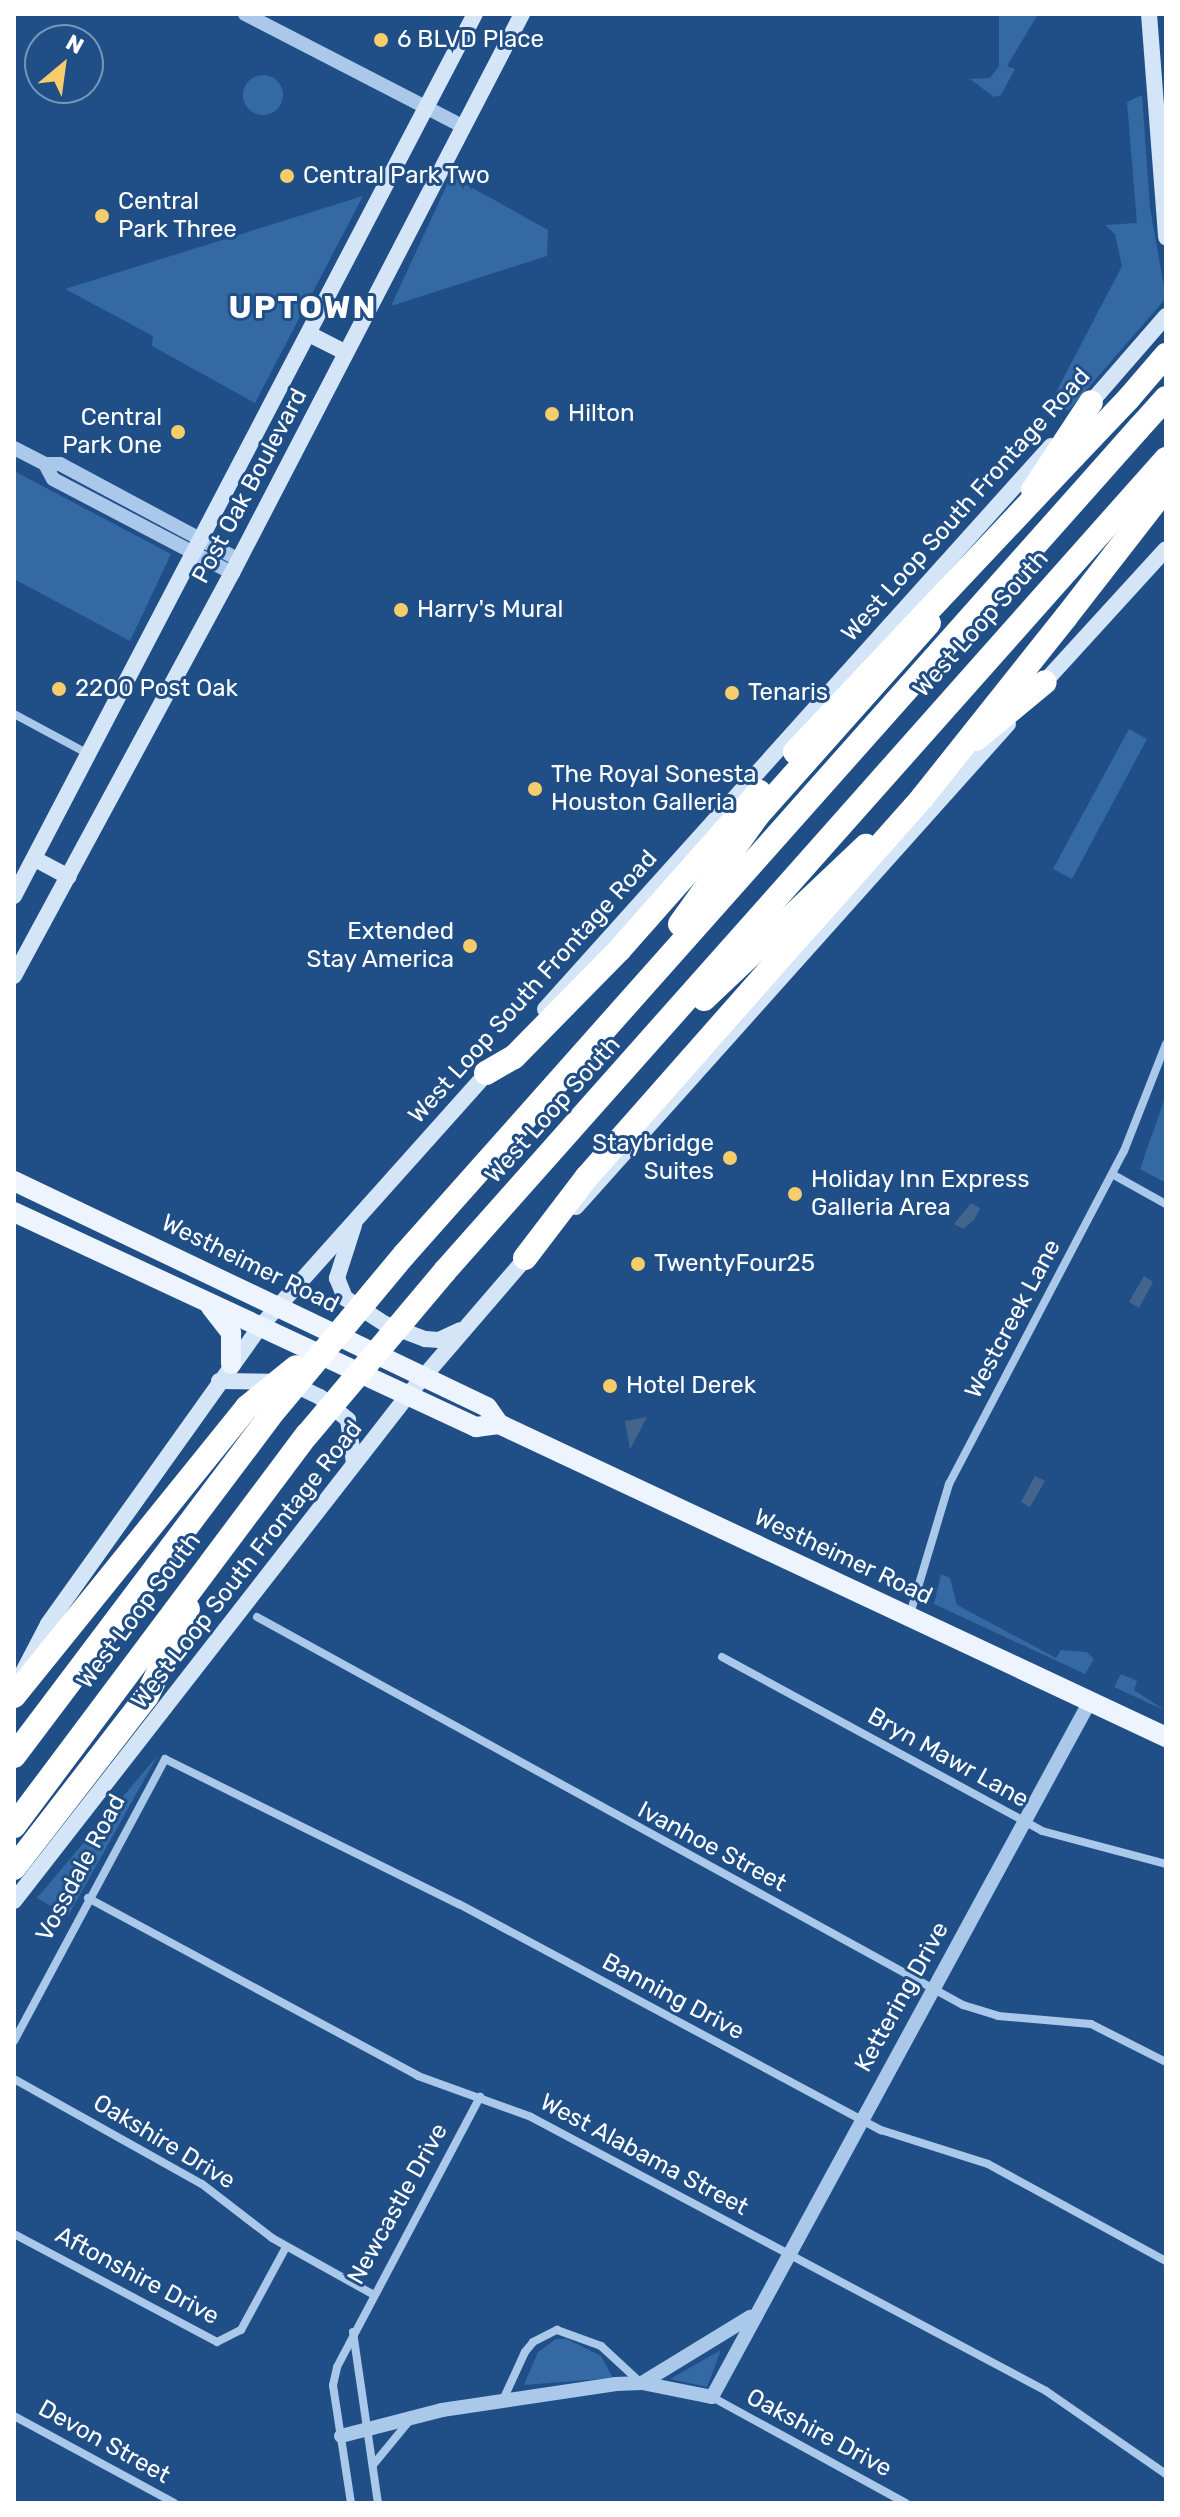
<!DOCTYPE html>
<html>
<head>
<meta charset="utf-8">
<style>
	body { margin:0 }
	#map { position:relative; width:1180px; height:2517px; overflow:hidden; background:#204f87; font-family:Rubik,sans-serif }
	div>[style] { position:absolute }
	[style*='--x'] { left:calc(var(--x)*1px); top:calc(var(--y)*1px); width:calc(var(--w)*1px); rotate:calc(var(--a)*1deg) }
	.green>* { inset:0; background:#3469a4 }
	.round { border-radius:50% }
	.water>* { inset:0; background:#43658d }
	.minor>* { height:8px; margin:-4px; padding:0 4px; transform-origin:4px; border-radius:4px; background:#aac8ea }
	.tertiary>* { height:14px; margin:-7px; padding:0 7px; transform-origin:7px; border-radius:7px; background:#aac8ea }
	.secondary>* { height:16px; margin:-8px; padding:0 8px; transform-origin:8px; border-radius:8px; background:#d5e5f8 }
	.primary>* { height:20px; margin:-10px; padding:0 10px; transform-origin:10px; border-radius:10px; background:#eef4fe }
	.motorway>* { height:24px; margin:-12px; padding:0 12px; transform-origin:12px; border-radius:12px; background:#fff }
	.motorway-bridge>* { height:24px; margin:-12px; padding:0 12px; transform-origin:12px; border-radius:12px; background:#fff }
	.dots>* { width:22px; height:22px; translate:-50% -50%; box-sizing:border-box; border:4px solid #204f87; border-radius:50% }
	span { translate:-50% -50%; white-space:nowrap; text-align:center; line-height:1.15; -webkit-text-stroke:6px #204f87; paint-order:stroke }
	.poi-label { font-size:24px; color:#fff }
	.left { translate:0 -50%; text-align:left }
	.right { translate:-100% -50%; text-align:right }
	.street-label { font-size:24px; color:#fff }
	.district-label { font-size:32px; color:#fff; font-weight:700; letter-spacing:2px }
	.frame { position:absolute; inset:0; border:16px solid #fff; pointer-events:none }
	.north { position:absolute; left:24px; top:24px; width:80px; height:80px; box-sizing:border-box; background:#204f87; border:2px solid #7995b7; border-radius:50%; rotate:29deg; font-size:22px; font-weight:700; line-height:32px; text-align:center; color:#fff }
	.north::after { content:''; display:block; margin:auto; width:28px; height:36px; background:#f7cc6b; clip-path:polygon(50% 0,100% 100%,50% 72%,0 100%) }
</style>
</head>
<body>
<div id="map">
	<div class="green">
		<div style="clip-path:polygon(999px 14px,1038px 14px,1007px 66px,1015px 69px,1001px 95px,994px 97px,970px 79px,990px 78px,999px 66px)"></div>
		<div class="round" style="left:243px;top:75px;width:40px;height:40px"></div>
		<div style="clip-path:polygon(1142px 95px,1150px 208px,1166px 298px,1068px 411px,1054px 396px,1122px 266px,1115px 234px,1105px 225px,1137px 223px,1127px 102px)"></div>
		<div style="clip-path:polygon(451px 176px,548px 230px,547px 256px,391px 306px)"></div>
		<div style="clip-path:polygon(363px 196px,255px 403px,152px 346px,153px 336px,65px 289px)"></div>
		<div style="clip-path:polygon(14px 471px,171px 554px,130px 641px,14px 579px)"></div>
		<div style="clip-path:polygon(1129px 729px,1147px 739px,1072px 879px,1053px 869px)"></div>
		<div style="clip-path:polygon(1166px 1095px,1166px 1183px,1140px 1169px)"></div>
		<div style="clip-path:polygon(941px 1574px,950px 1578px,957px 1605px,985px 1620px,1056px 1658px,1061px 1650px,1087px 1652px,1094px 1659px,1085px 1674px,934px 1604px)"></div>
		<div style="clip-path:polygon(1121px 1674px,1137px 1681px,1134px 1690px,1166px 1711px,1114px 1687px)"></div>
		<div style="clip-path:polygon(158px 1755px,68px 1916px,37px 1898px)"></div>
		<div style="clip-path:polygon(556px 2339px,567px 2339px,601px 2356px,613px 2378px,524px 2385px,538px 2352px)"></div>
		<div style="clip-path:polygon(721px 2350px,707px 2387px,670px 2379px)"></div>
	</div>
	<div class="water">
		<div style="clip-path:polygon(971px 1203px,980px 1208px,974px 1220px,963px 1229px,954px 1224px)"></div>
		<div style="clip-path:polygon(1144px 1276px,1153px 1282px,1139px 1308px,1129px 1302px)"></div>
		<div style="clip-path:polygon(647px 1417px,630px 1449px,625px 1421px)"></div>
		<div style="clip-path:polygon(1035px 1476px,1045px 1481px,1030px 1507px,1021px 1502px)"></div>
	</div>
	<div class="minor">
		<div style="--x:14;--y:714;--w:86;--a:28.3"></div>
		<div style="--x:1112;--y:1174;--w:62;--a:29.1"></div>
		<div style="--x:910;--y:1614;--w:136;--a:-73.3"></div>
		<div style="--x:949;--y:1484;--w:376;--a:-62.3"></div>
		<div style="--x:1124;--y:1151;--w:115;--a:-68.6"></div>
		<div style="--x:257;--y:1617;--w:806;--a:28.79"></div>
		<div style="--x:963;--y:2005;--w:37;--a:17"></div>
		<div style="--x:998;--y:2016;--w:93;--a:4.9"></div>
		<div style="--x:1091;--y:2024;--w:84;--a:26.9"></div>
		<div style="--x:722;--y:1657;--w:364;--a:28.5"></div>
		<div style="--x:1042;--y:1831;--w:128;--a:14.9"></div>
		<div style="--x:88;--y:1898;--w:375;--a:28.3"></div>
		<div style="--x:418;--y:2076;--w:120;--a:19.9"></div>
		<div style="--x:531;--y:2117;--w:583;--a:28.01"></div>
		<div style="--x:1046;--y:2391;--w:146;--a:34.7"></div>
		<div style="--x:14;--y:2041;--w:320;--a:-61.8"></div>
		<div style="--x:165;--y:1759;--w:328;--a:26.3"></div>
		<div style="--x:459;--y:1904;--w:479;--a:28.2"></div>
		<div style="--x:881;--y:2130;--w:112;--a:17.6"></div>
		<div style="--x:988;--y:2164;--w:203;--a:28.6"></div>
		<div style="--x:14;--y:2079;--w:215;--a:29.2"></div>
		<div style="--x:202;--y:2184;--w:88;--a:37.6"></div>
		<div style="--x:272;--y:2238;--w:115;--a:29.2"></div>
		<div style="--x:14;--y:2234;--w:230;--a:28"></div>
		<div style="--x:217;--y:2342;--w:27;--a:-27"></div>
		<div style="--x:241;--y:2330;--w:94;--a:-61.5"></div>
		<div style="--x:353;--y:2332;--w:173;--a:81.7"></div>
		<div style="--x:712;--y:2397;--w:221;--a:28.7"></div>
		<div style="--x:502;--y:2402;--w:55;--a:-65.3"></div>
		<div style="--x:525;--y:2352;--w:13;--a:-51"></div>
		<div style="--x:533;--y:2342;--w:27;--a:-27"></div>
		<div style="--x:557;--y:2330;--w:47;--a:20"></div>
		<div style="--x:601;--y:2346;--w:54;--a:42.8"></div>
		<div style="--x:14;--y:2416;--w:182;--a:28.5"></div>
		<div style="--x:373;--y:2465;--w:58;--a:-50.6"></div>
		<div style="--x:351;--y:2503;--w:119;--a:-98.7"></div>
		<div style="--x:333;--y:2385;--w:18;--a:-77"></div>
		<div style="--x:337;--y:2367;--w:306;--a:-62.1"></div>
	</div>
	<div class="tertiary">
		<div style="--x:245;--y:14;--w:246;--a:27.3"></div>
		<div style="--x:14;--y:448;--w:35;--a:27"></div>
		<div style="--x:45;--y:464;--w:15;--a:0"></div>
		<div style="--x:60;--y:464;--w:203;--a:28.2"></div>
		<div style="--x:45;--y:464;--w:17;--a:62"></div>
		<div style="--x:53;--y:479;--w:202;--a:27.7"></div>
		<div style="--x:642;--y:2383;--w:127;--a:-31.4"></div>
		<div style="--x:341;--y:2436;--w:104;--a:-14.4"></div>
		<div style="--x:442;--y:2410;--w:176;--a:-8.5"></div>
		<div style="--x:616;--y:2384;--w:26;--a:-2"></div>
		<div style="--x:642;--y:2383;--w:71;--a:11.3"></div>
		<div style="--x:712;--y:2397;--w:792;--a:-61.49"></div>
	</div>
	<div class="secondary">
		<div style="--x:1149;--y:14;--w:224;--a:85.6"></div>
		<div style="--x:311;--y:335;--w:39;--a:27"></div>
		<div style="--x:1086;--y:408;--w:122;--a:-49"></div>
		<div style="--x:1039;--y:688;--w:188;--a:-47.6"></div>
		<div style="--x:35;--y:859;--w:38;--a:28"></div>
		<div style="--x:14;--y:896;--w:995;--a:-62.41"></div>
		<div style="--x:14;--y:976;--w:458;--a:-61.6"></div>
		<div style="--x:232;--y:573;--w:630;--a:-62.58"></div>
		<div style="--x:545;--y:1009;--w:757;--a:-48.05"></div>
		<div style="--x:576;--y:1207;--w:648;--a:-48.19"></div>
		<div style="--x:354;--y:1225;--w:56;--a:107.8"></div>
		<div style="--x:337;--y:1278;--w:22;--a:68"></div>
		<div style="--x:345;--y:1298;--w:48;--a:33"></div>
		<div style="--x:385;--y:1324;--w:43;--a:20.6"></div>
		<div style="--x:425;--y:1339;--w:14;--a:4"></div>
		<div style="--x:439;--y:1340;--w:23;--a:-25"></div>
		<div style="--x:219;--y:1381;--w:70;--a:0.8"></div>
		<div style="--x:289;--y:1382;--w:34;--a:26"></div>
		<div style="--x:320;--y:1397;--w:36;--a:39"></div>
		<div style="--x:348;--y:1420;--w:43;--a:82.1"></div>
		<div style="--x:22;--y:1674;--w:56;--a:-62.5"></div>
		<div style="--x:48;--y:1624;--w:364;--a:-54.5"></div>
		<div style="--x:259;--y:1328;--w:350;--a:-48.2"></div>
		<div style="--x:14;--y:1901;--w:641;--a:-52.09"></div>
		<div style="--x:408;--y:1395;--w:189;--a:-49.3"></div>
	</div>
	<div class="primary">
		<div style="--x:14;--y:1181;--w:524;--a:25.54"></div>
		<div style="--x:487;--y:1407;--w:21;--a:55"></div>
		<div style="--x:499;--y:1424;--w:737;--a:25.14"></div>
		<div style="--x:14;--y:1212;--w:510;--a:24.96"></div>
		<div style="--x:476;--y:1427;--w:23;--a:-7"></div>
		<div style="--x:211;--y:1307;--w:33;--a:52"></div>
		<div style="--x:231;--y:1333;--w:31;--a:90"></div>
	</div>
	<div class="motorway">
		<div style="--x:1074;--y:456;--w:80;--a:-46.5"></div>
		<div style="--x:1033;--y:490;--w:105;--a:-56.6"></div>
		<div style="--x:1066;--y:617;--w:163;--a:-52.2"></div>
		<div style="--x:976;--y:739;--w:89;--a:-39.6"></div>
		<div style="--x:680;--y:924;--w:134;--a:-54.4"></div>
		<div style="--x:758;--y:815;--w:257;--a:-48.3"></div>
		<div style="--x:704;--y:999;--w:223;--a:-43.4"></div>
		<div style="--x:486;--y:1073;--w:32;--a:-30"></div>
		<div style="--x:514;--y:1057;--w:151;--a:-45.5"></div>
		<div style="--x:620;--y:949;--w:210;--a:-48.5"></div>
		<div style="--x:404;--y:1255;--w:1106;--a:-48.37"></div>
		<div style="--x:525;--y:1258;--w:101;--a:-52.7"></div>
		<div style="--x:586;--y:1178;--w:331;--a:-48.6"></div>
		<div style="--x:445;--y:1271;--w:1086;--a:-48.4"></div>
		<div style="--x:14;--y:1696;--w:371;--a:-51.1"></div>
		<div style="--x:14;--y:1756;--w:424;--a:-53"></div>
		<div style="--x:14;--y:1826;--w:489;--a:-53.2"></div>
		<div style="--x:14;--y:1868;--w:217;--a:-52.3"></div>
		<div style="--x:147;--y:1696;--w:96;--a:-64.8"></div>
	</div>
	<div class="motorway-bridge">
		<div style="--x:1129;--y:398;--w:57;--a:-49.3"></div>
		<div style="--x:1139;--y:428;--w:40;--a:-48"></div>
		<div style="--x:795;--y:752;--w:407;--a:-46.7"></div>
		<div style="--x:805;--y:930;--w:176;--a:-48.4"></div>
		<div style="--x:922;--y:798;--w:231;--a:-51.5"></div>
		<div style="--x:247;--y:1407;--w:63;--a:-39.2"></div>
		<div style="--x:269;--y:1417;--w:211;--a:-50.2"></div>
		<div style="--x:307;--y:1435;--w:214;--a:-49.9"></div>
	</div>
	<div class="dots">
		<div style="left:381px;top:40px;background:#f7cc6b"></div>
		<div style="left:287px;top:176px;background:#f7cc6b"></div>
		<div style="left:102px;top:216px;background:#f7cc6b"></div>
		<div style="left:552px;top:414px;background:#f7cc6b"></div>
		<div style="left:178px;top:432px;background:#f7cc6b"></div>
		<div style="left:401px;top:610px;background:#f7cc6b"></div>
		<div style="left:59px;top:689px;background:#f7cc6b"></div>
		<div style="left:732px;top:693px;background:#f7cc6b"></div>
		<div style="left:535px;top:789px;background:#f7cc6b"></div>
		<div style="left:470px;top:946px;background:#f7cc6b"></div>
		<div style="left:730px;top:1158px;background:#f7cc6b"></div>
		<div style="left:795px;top:1194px;background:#f7cc6b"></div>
		<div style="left:638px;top:1264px;background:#f7cc6b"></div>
		<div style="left:610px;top:1386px;background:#f7cc6b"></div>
	</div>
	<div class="poi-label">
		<span class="left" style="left:397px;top:40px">6 BLVD Place</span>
		<span class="left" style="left:303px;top:176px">Central Park Two</span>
		<span class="left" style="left:118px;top:216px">Central<br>Park Three</span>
		<span class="left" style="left:568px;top:414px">Hilton</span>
		<span class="right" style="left:162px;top:432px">Central<br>Park One</span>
		<span class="left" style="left:417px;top:610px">Harry's Mural</span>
		<span class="left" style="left:75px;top:689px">2200 Post Oak</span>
		<span class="left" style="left:748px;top:693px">Tenaris</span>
		<span class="left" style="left:551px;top:789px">The Royal Sonesta<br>Houston Galleria</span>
		<span class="right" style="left:454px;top:946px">Extended<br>Stay America</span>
		<span class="right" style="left:714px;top:1158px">Staybridge<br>Suites</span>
		<span class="left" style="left:811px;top:1194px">Holiday Inn Express<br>Galleria Area</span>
		<span class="left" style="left:654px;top:1264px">TwentyFour25</span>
		<span class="left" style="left:626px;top:1386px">Hotel Derek</span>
	</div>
	<div class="street-label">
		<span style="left:250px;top:486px;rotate:-62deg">Post Oak Boulevard</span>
		<span style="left:966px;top:505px;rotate:-48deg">West Loop South Frontage Road</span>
		<span style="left:981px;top:624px;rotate:-48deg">West Loop South</span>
		<span style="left:533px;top:987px;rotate:-48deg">West Loop South Frontage Road</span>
		<span style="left:553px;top:1110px;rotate:-48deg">West Loop South</span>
		<span style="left:250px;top:1264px;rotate:26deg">Westheimer Road</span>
		<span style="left:1013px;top:1319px;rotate:-62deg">Westcreek Lane</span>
		<span style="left:843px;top:1557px;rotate:25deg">Westheimer Road</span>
		<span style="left:247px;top:1565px;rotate:-52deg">West Loop South Frontage Road</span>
		<span style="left:139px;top:1611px;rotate:-53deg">West Loop South</span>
		<span style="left:948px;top:1758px;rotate:29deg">Bryn Mawr Lane</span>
		<span style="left:712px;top:1847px;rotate:28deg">Ivanhoe Street</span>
		<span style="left:81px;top:1868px;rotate:-62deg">Vossdale Road</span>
		<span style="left:673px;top:1997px;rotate:28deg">Banning Drive</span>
		<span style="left:902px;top:1997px;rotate:-61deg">Kettering Drive</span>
		<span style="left:164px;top:2142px;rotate:31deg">Oakshire Drive</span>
		<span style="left:644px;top:2155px;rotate:28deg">West Alabama Street</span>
		<span style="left:398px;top:2204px;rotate:-61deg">Newcastle Drive</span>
		<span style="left:137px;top:2276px;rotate:28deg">Aftonshire Drive</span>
		<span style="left:819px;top:2433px;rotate:28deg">Oakshire Drive</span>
		<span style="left:104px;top:2442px;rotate:29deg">Devon Street</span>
	</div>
	<div class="district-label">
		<span style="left:303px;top:307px">UPTOWN</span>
	</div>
	<div class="frame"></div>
	<div class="north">N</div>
</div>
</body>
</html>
